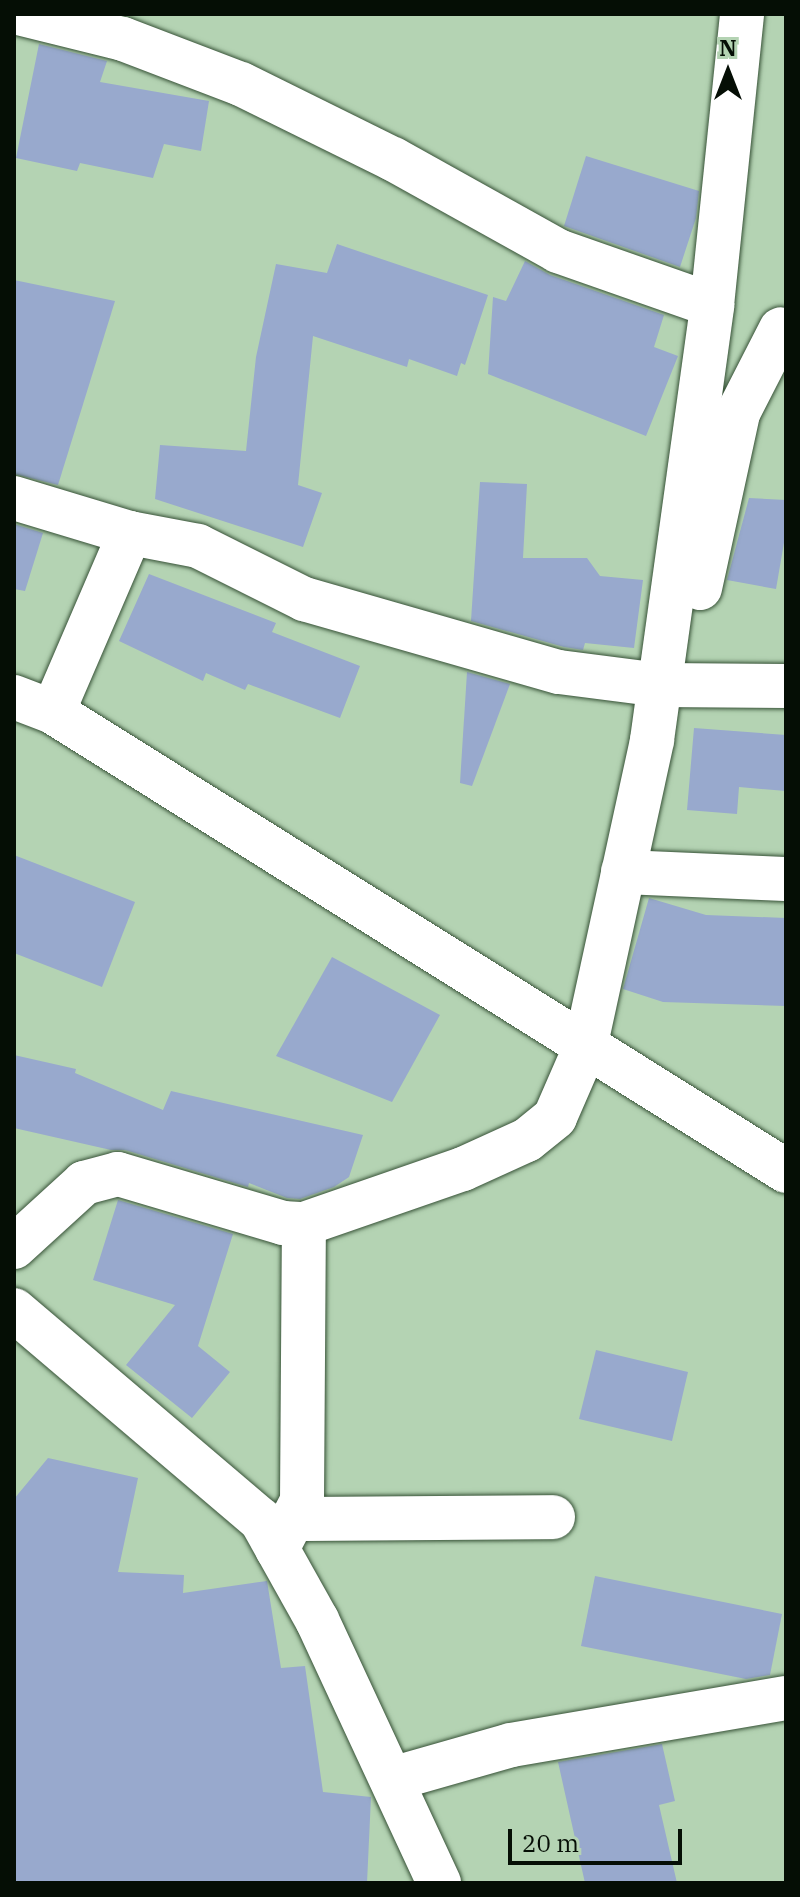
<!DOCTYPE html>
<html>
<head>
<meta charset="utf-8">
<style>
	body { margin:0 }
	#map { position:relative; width:800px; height:1897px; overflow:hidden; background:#b4d3b3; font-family:"IBM Plex Serif",serif }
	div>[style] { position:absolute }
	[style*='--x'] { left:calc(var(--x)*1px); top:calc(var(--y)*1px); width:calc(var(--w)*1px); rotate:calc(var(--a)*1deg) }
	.building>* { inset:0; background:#98a9cd }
	.roads { filter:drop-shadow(0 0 2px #375237) drop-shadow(0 0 2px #375237) }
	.minor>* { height:44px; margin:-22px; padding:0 22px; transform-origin:22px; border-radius:22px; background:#fff }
	.tertiary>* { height:44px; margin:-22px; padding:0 22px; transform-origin:22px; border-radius:22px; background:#fff }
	span { translate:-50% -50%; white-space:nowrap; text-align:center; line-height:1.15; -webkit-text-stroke:6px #b4d3b3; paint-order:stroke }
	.frame { position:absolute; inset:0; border:16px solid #050e05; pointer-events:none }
	.north { position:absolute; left:688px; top:32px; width:80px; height:80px; -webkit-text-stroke:6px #b4d3b3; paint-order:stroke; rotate:0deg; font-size:22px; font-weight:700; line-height:32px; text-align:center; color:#050e05 }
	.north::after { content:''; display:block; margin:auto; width:28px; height:36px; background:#050e05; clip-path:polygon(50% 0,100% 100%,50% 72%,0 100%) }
	.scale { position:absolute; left:508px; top:1829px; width:174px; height:36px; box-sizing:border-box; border:4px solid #050e05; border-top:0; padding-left:10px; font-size:24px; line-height:28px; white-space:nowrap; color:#050e05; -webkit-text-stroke:6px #b4d3b3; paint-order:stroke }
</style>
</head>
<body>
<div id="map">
	<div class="building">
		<div style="clip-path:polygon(39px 44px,107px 61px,100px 82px,209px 101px,201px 151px,164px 144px,153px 178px,80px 163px,77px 171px,16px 158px)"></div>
		<div style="clip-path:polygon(586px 156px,699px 191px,696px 218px,680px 267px,564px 226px)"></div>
		<div style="clip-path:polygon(337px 244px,488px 295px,465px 365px,461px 363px,457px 376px,409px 359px,407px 367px,313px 336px,298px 485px,322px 493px,303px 547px,155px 499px,160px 445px,246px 451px,256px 357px,276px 264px,327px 273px)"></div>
		<div style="clip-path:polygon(525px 261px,550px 275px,664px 315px,654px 347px,678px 356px,646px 436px,488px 374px,493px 297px,506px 301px)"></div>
		<div style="clip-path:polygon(14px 280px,115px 301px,58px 485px,14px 474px)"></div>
		<div style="clip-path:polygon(480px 482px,527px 484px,523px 558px,587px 558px,600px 576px,643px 580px,634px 648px,585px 643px,583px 650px,564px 647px,471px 621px)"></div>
		<div style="clip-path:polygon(749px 498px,786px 500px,786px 531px,776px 589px,727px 580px)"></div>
		<div style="clip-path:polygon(14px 524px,43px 533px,25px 591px,14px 589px)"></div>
		<div style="clip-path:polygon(149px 574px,276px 623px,272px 632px,360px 666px,340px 718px,248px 684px,245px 690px,206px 673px,203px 681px,119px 641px)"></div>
		<div style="clip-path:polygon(467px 672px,510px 684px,472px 786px,460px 783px)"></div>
		<div style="clip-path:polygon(694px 728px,786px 735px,786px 791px,739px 787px,737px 814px,687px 810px)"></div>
		<div style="clip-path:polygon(14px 855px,135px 902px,102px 987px,14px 953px)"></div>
		<div style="clip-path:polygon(649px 898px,706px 915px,786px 918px,786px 1006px,663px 1002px,623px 989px)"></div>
		<div style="clip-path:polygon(332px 957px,440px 1015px,392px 1102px,276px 1056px)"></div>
		<div style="clip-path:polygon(14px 1055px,76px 1069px,75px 1073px,163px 1110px,171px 1091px,363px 1135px,349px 1177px,334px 1187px,300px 1199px,287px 1198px,249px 1183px,248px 1187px,125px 1150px,111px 1150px,14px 1128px)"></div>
		<div style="clip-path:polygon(118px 1200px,233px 1234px,198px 1346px,230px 1372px,192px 1418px,126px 1365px,175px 1305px,93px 1280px)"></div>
		<div style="clip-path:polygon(596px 1350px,688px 1372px,672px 1441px,579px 1419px)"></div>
		<div style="clip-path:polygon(48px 1458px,138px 1478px,118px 1572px,184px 1575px,183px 1593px,267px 1581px,281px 1668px,305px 1666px,323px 1792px,371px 1797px,367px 1883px,14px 1883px,14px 1499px)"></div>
		<div style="clip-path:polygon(595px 1576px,782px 1614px,770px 1675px,746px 1679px,581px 1646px)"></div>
		<div style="clip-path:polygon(662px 1744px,675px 1801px,659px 1805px,677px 1883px,585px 1883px,558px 1762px)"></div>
	</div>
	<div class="roads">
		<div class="minor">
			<div style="--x:22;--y:14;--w:104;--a:13.9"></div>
			<div style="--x:123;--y:39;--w:126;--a:20.9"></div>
			<div style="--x:241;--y:84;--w:169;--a:26.3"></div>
			<div style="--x:393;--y:159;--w:189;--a:29.1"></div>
			<div style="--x:558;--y:251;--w:163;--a:19.3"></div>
			<div style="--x:14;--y:498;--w:121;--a:16.8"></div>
			<div style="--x:130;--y:533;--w:195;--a:113.3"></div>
			<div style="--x:130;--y:533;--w:69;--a:10.8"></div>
			<div style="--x:198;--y:546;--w:119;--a:26.6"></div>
			<div style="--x:304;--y:599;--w:265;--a:16"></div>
			<div style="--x:559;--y:672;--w:102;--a:7.3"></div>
			<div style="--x:660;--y:685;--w:126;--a:0.5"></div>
			<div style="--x:700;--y:588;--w:179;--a:-77.7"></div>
			<div style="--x:738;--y:413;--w:94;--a:-62.9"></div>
			<div style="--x:623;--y:872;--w:163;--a:2.5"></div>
			<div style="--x:14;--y:1247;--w:95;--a:-42.4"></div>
			<div style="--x:84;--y:1183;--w:35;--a:-15"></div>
			<div style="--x:118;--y:1174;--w:172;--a:16.5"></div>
			<div style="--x:283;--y:1223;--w:21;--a:3"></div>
			<div style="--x:304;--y:1224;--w:168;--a:-19.1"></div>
			<div style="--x:463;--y:1169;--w:70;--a:-24.4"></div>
			<div style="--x:527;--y:1140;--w:36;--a:-39"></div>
			<div style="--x:555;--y:1117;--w:75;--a:-66.5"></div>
			<div style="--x:585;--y:1048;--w:315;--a:-77.7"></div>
			<div style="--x:652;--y:740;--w:439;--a:-82.1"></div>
			<div style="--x:712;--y:305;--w:293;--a:-84.1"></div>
			<div style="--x:14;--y:1310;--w:324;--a:40.4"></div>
			<div style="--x:261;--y:1520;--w:115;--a:60.8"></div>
			<div style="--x:317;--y:1620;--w:290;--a:65.1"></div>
			<div style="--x:292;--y:1519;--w:261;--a:-0.4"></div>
			<div style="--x:277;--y:1549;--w:54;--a:-62.5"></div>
			<div style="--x:302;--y:1501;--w:277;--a:-89.6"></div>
			<div style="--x:392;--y:1779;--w:124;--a:-15.9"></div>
			<div style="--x:511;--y:1745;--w:279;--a:-9.7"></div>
		</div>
		<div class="tertiary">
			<div style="--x:14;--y:697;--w:42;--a:21"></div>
			<div style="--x:53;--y:712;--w:865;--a:32.05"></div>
		</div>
	</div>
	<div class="frame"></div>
	<div class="north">N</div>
	<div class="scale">20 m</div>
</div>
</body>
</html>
